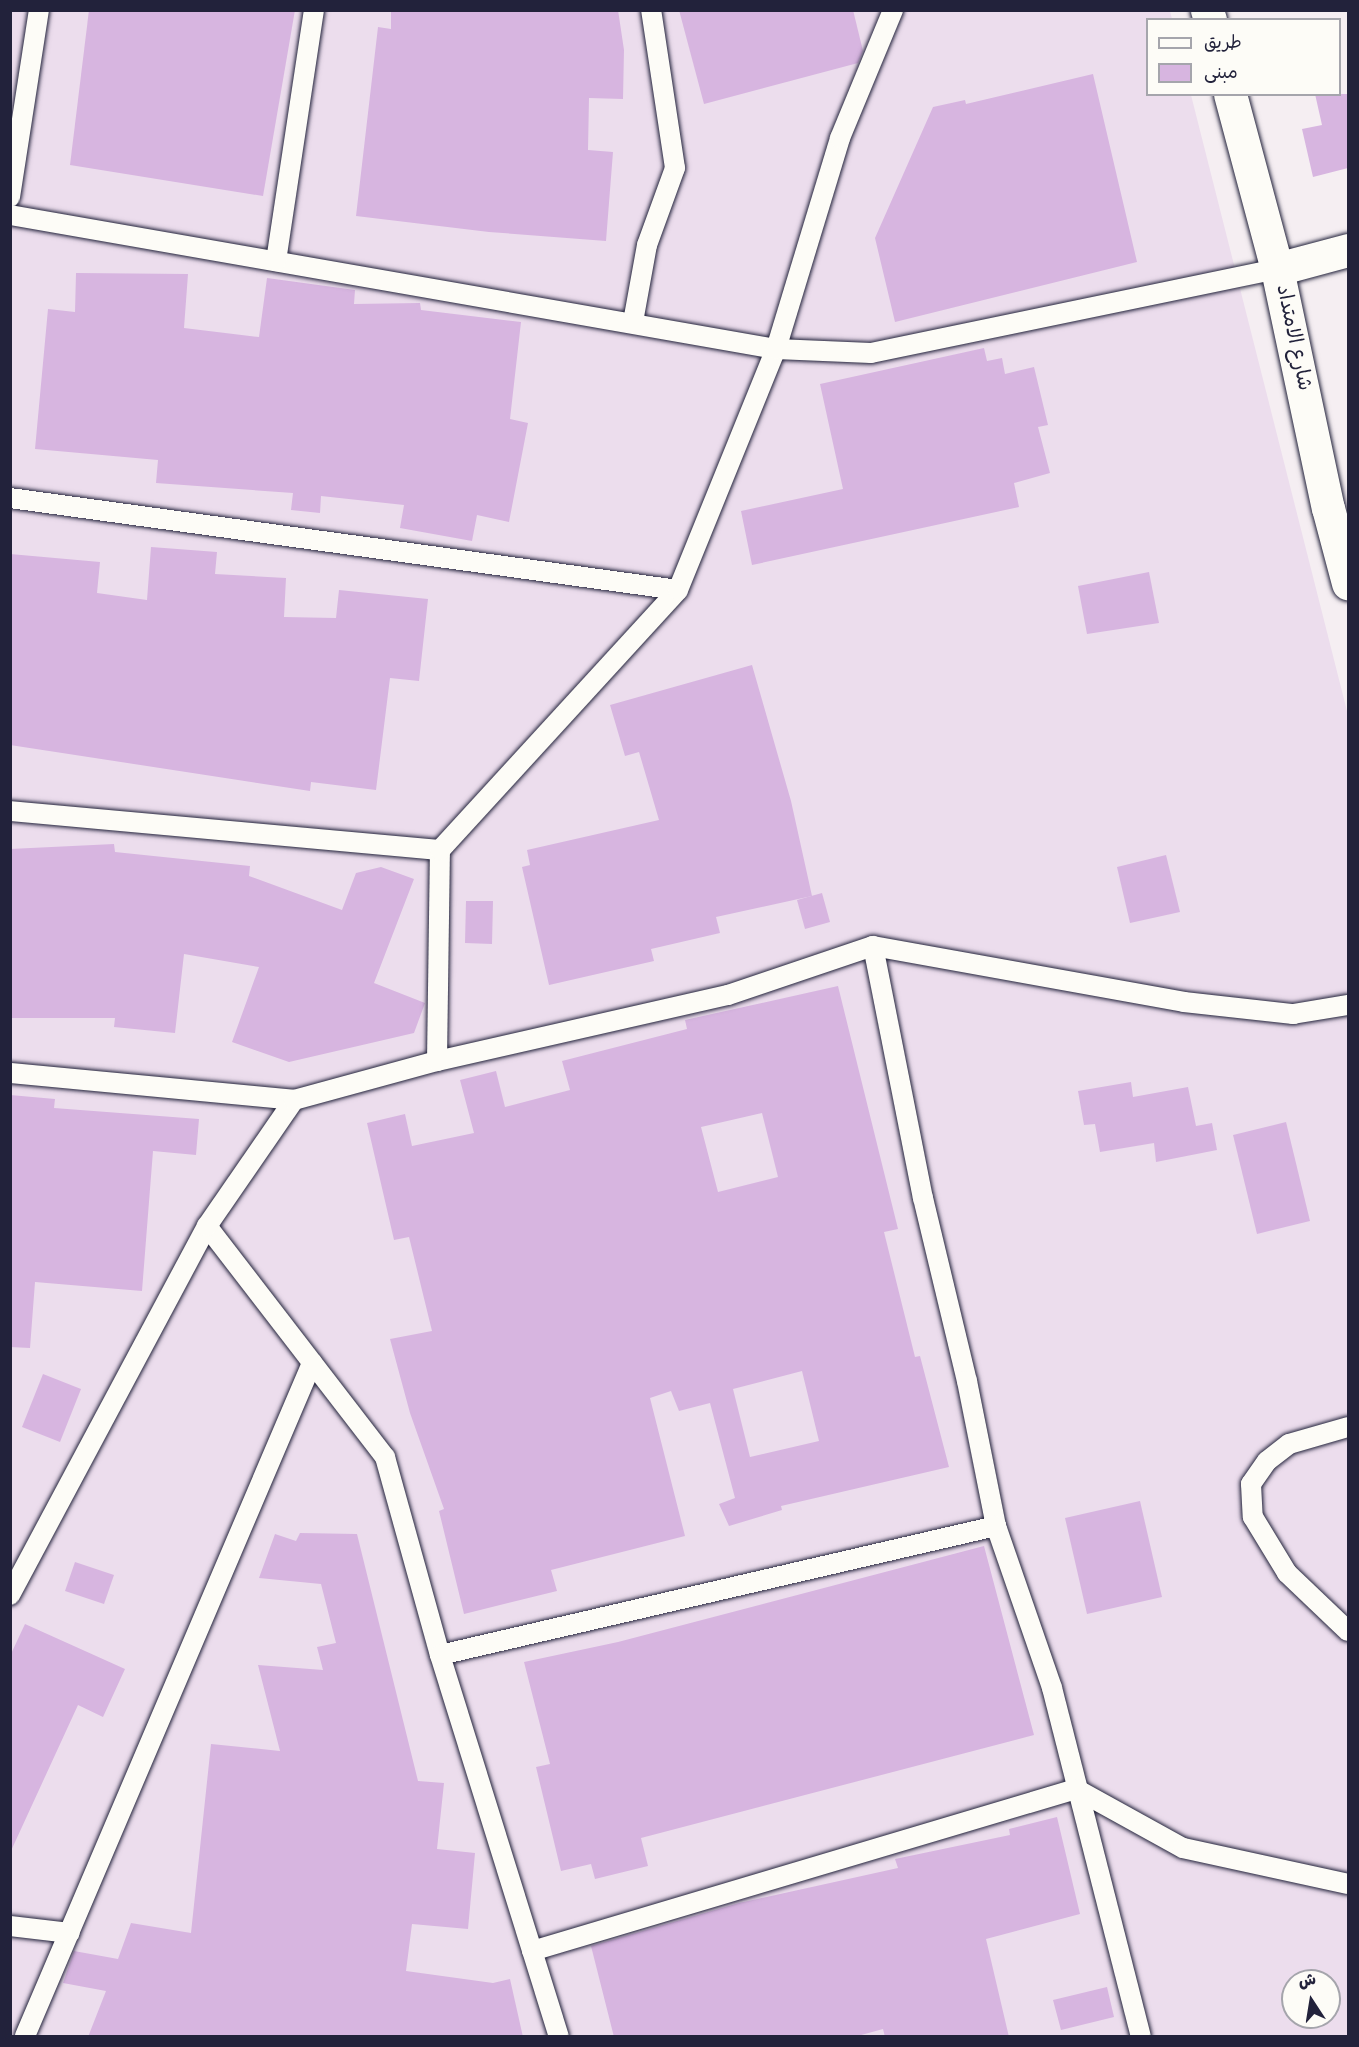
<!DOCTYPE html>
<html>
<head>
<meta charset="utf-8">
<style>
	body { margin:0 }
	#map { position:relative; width:1359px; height:2047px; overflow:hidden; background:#f5eef2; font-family:"Gochi Hand","Playpen Sans Arabic",sans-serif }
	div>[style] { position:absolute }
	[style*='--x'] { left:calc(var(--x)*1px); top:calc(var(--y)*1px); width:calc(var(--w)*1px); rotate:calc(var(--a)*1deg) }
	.built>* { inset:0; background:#ecdded }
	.building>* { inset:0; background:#d7b5e0 }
	.roads { filter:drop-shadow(0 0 2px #22223b) drop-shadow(0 0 2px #22223b) }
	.service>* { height:20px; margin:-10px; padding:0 10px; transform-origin:10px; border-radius:10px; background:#fdfcf7 }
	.minor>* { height:33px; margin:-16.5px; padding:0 16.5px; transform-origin:16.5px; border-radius:16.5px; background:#fdfcf7 }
	.tertiary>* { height:33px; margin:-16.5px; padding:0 16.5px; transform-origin:16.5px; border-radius:16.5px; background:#fdfcf7 }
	span { translate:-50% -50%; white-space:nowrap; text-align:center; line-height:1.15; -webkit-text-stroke:4.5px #fdfcf7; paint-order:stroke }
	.street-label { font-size:20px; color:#22223b }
	.frame { position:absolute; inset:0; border:12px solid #22223b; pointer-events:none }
	.legend { position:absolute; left:1146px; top:18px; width:195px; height:78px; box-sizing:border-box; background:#fdfcf7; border:2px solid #a5a5ac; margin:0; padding:8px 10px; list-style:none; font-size:18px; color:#22223b }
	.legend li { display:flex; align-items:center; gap:12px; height:30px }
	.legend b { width:30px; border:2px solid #a5a5ac }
	.north { position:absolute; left:1281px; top:1969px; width:60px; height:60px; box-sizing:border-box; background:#fdfcf7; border:2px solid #a5a5ac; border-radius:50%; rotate:348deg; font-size:16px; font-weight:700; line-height:24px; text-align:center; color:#22223b }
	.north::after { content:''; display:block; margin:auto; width:21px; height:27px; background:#22223b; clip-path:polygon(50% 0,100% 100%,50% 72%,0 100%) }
</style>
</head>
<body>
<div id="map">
	<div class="built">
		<div style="clip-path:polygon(evenodd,11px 11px,1170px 11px,1172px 19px,1148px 20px,1148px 94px,1191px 95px,1348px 715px,1348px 2036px,11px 2036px,11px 11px,1293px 1981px,1329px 1981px,1329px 2017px,1293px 2017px,1293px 1981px)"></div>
	</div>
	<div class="building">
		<div style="clip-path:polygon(89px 10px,295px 10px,263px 196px,70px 165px)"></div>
		<div style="clip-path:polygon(391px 10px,618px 10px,624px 50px,623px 99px,589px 98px,588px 150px,613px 152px,606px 241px,489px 232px,356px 216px,378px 27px,391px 29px)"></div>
		<div style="clip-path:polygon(679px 10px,853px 10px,863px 51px,858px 63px,704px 104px)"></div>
		<div style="clip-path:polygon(1093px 74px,1137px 262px,895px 322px,875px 238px,933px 107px,965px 100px,966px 104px)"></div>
		<div style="clip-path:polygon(1315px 94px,1348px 94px,1348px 168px,1313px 177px,1302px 129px,1322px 125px)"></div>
		<div style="clip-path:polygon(76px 273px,188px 274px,184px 328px,259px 337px,267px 278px,355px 290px,354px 304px,420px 303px,421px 310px,521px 322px,510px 419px,528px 423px,509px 522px,477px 515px,472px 541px,400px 528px,404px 505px,321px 496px,320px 513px,291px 510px,293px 493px,156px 483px,158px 460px,35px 449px,48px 309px,75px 312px)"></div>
		<div style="clip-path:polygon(984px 348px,987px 361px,1002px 358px,1005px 374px,1034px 367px,1048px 425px,1038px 427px,1050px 473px,1014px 483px,1019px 507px,752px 565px,741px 511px,843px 489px,820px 384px)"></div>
		<div style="clip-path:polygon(151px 547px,217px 552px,215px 574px,286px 578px,284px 617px,336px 618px,339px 590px,428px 599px,419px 681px,390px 678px,376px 790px,311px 782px,310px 791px,10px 745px,10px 554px,100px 562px,97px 593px,147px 600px)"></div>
		<div style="clip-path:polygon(1149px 572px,1159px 623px,1087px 634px,1078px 586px)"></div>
		<div style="clip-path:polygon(752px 665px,791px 801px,812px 896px,716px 917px,720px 933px,651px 949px,654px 961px,549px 985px,522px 867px,530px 865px,527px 850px,659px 820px,639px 752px,625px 756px,610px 705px)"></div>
		<div style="clip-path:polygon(114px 844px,115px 852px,250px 866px,249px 876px,342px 910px,356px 873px,381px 867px,414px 879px,374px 983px,425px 1003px,414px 1033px,289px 1062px,232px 1042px,259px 967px,184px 954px,175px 1033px,114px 1027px,115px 1018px,10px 1018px,10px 849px)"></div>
		<div style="clip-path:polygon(1166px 855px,1180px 912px,1130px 923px,1117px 867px)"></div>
		<div style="clip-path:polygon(822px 893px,830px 922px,805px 929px,797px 900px)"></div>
		<div style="clip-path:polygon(466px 901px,493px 901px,492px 944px,465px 943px)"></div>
		<div style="clip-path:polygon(evenodd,838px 986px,898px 1229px,884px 1232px,915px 1357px,920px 1356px,949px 1467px,781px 1506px,782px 1510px,729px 1526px,719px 1504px,735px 1498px,710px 1403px,679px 1411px,671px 1391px,650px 1398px,685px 1536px,551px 1570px,557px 1591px,464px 1614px,439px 1511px,444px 1509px,410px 1413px,390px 1339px,432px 1331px,409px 1237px,394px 1240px,367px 1123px,405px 1114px,412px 1146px,474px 1133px,460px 1080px,496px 1071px,505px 1107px,570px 1090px,562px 1061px,687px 1029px,685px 1020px,838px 986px,762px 1113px,778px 1177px,718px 1192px,701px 1127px,762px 1113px,838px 986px,802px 1371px,819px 1441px,750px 1457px,733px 1389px,802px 1371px)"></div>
		<div style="clip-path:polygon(1131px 1082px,1133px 1097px,1188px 1087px,1196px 1126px,1212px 1123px,1217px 1150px,1156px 1162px,1154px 1143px,1100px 1152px,1095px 1124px,1084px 1125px,1078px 1091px)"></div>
		<div style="clip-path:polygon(10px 1095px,55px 1099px,54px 1108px,199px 1119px,196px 1155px,153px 1151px,142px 1291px,35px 1282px,30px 1348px,10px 1347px)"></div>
		<div style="clip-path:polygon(1286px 1122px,1310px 1221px,1257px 1234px,1233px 1135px)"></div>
		<div style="clip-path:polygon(43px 1374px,81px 1389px,60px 1442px,22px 1427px)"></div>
		<div style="clip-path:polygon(1140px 1501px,1162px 1597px,1087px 1614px,1065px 1518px)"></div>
		<div style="clip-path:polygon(300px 1533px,357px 1534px,418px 1781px,444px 1783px,437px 1849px,475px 1853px,468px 1929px,412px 1924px,406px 1971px,493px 1983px,510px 1979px,523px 2037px,88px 2037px,106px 1991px,63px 1983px,74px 1951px,118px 1959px,131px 1923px,191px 1933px,211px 1744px,280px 1751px,258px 1665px,323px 1670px,317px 1647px,336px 1643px,321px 1584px,259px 1578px,275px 1534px,296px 1541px)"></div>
		<div style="clip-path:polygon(984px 1546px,1034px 1735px,641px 1838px,648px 1866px,595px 1879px,591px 1864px,561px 1871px,536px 1767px,550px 1764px,524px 1662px,618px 1642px)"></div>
		<div style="clip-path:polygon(75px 1562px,114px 1575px,104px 1604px,65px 1591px)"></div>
		<div style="clip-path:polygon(25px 1624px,125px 1669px,103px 1717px,78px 1705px,10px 1853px,10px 1656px)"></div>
		<div style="clip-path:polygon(1057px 1817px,1080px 1914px,986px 1939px,1009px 2037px,885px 2037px,883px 2029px,854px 2037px,614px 2037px,591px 1946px,739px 1903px,898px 1868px,895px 1859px,1010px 1835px,1009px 1829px)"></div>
		<div style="clip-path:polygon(1107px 1987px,1114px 2017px,1061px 2030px,1053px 2000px)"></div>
	</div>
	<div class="roads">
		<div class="service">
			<div style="--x:10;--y:197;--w:189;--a:-81.2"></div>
			<div style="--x:10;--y:215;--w:778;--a:9.92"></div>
			<div style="--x:776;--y:349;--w:95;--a:2.4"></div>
			<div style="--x:871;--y:353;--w:415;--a:-11.7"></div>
			<div style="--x:276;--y:261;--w:254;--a:-81.4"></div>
			<div style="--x:633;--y:322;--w:78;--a:-79.7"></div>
			<div style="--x:647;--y:245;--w:82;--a:-70"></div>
			<div style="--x:675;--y:168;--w:160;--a:-98.6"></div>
			<div style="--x:10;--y:498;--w:674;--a:7.84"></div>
			<div style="--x:10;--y:811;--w:432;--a:5.2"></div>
			<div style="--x:873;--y:946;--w:257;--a:78.8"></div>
			<div style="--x:923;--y:1198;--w:188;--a:76.5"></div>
			<div style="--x:967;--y:1381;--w:148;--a:78.7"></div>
			<div style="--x:996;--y:1526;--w:171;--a:70.9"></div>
			<div style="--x:1052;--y:1688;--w:359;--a:75.7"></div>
			<div style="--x:437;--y:1061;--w:298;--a:-12.8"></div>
			<div style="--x:728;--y:995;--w:153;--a:-18.7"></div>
			<div style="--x:873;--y:946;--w:316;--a:10.2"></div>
			<div style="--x:1184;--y:1002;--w:110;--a:6.3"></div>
			<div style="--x:1293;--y:1014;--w:56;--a:-9.3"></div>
			<div style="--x:10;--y:1073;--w:285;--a:5.4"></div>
			<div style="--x:207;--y:1226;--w:292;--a:52.4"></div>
			<div style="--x:385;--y:1457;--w:205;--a:74.5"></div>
			<div style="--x:440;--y:1655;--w:399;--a:72.7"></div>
			<div style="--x:1348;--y:1427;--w:61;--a:163.9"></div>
			<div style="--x:1289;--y:1444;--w:28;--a:142"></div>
			<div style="--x:1267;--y:1461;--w:28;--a:125"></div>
			<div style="--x:1251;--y:1484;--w:33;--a:87"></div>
			<div style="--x:1253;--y:1517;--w:66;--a:58.7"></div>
			<div style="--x:1287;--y:1573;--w:84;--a:43.6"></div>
			<div style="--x:10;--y:1595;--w:418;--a:-61.9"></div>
			<div style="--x:207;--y:1226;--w:153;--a:-55.4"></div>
			<div style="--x:294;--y:1100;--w:148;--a:-15.3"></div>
			<div style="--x:437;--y:1061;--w:211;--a:-89.2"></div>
			<div style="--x:440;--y:850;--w:352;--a:-47.5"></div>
			<div style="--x:678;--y:590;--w:260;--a:-67.9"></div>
			<div style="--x:776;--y:349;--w:220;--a:-73.1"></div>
			<div style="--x:840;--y:138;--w:139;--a:-67.5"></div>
			<div style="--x:440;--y:1655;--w:571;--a:-13.06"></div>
			<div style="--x:10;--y:1926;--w:60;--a:6.7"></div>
			<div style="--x:532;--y:1951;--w:568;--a:-16.58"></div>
			<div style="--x:1076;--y:1789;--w:122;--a:28.9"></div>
			<div style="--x:1183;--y:1848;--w:169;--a:12.3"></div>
			<div style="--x:25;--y:2036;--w:732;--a:-66.9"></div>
		</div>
		<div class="minor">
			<div style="--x:1277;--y:269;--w:73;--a:-15"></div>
		</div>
		<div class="tertiary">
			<div style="--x:1207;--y:10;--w:10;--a:73"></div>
			<div style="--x:1230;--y:94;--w:181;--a:75"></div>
			<div style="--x:1277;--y:269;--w:244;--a:78"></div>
			<div style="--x:1328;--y:508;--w:78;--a:75.1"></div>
		</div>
	</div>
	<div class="street-label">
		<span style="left:1292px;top:338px;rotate:78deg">شارع الامتداد</span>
	</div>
	<div class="frame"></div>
	<ul class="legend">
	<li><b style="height:8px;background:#fdfcf7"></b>طريق</li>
	<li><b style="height:16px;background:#d7b5e0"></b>مبنى</li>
	</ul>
	<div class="north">ش</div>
</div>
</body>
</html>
